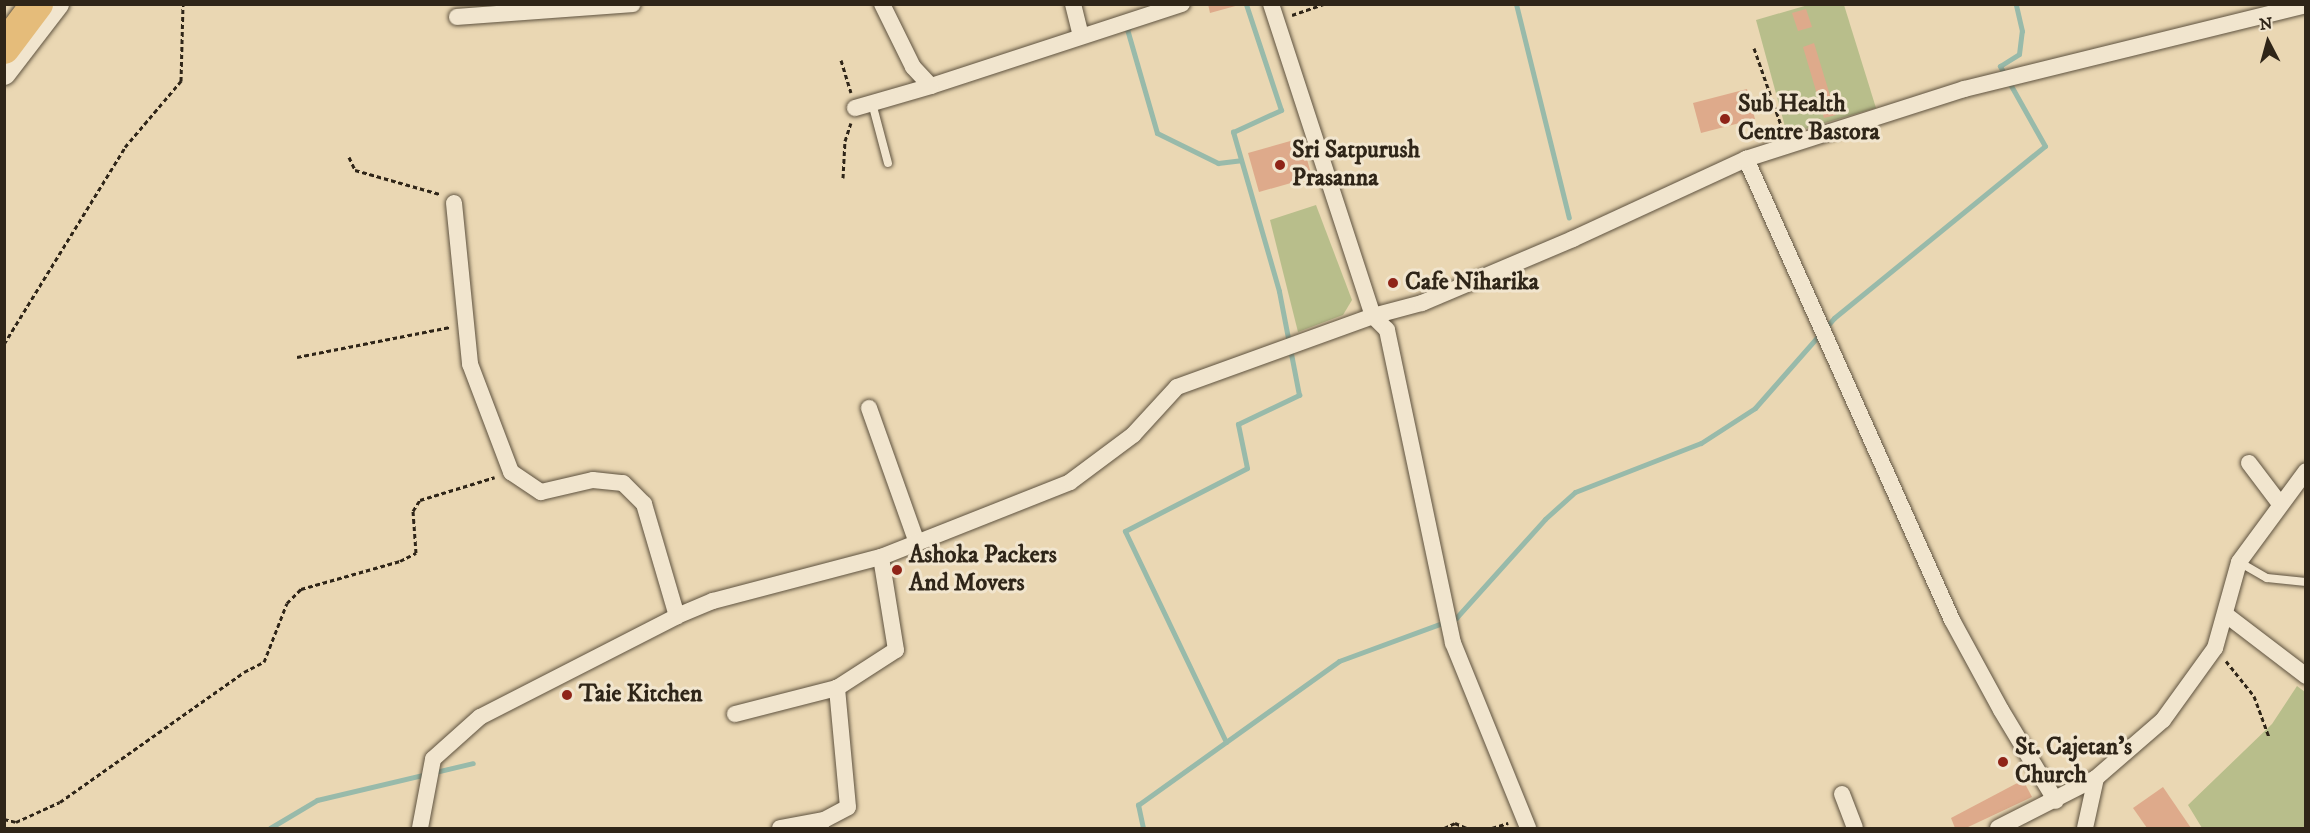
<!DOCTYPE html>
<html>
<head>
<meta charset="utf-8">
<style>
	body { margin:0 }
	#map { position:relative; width:2310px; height:833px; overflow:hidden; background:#ead7b3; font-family:"IM FELL DW Pica",serif }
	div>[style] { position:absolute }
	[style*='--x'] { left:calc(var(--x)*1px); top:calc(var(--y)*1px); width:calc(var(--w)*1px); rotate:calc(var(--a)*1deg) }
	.green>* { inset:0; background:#b8be8b }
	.stream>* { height:5px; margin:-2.5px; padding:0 2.5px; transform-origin:2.5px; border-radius:2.5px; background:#98baaa }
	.building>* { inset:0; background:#deaa8b }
	.path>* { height:3px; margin-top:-1.5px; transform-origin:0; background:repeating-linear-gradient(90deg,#2f2518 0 4.5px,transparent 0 7.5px) }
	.roads { filter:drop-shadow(0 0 2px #5e523f) drop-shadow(0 0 2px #5e523f) }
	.lane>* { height:8px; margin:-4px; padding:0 4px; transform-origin:4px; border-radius:4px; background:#f1e5ce }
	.street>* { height:16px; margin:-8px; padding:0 8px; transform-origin:8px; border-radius:8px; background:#f1e5ce }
	.secondary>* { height:24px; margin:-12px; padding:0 12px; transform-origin:12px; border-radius:12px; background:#f1e5ce }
	.highway>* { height:32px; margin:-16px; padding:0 16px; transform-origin:16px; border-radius:16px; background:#e5bc7a }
	.dots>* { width:16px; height:16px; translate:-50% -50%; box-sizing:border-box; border:3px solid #f1e5ce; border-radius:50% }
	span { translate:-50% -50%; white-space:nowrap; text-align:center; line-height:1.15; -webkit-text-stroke:6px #f1e5ce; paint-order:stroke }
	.poi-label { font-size:24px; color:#2f2518; font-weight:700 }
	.left { translate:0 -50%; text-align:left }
	.frame { position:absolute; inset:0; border:6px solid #2f2518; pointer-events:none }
	.north { position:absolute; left:2238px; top:12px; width:60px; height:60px; -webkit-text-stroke:4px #f1e5ce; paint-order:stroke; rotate:354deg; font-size:16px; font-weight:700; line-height:24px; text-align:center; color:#2f2518 }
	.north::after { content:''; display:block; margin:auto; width:21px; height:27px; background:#2f2518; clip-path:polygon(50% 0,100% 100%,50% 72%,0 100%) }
</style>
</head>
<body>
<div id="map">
	<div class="green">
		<div style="clip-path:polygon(1808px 5px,1844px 5px,1876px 108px,1787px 134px,1756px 20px)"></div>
		<div style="clip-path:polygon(1316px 205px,1352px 300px,1343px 315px,1298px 332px,1270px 220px)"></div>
		<div style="clip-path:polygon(2297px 686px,2305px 692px,2305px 828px,2202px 828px,2188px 805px,2272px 724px)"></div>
	</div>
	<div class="stream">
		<div style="--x:1516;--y:4;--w:220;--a:76.1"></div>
		<div style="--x:1130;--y:27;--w:4;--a:146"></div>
		<div style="--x:1127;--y:29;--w:108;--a:73.9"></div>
		<div style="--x:1157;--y:133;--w:68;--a:26.2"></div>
		<div style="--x:1218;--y:163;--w:23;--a:-7"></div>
		<div style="--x:1226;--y:742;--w:234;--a:-115.6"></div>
		<div style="--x:1125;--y:531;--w:137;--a:-27.3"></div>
		<div style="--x:1247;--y:468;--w:45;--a:-101.6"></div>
		<div style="--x:1238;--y:424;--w:68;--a:-25.4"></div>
		<div style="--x:1299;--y:395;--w:106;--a:-100.9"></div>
		<div style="--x:1279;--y:291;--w:166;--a:-106.1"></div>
		<div style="--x:1233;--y:132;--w:53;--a:-24.6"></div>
		<div style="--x:1281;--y:110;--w:112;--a:-108.3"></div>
		<div style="--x:270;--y:828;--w:55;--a:-30.8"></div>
		<div style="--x:317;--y:800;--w:160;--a:-13.3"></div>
		<div style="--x:1143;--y:828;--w:24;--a:-102"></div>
		<div style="--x:1138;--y:805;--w:247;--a:-35.6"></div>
		<div style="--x:1339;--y:661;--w:125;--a:-20.2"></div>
		<div style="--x:1456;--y:618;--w:133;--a:-48"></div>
		<div style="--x:1545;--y:519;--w:40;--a:-42"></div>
		<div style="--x:1575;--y:492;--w:135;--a:-21.3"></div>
		<div style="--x:1701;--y:443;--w:64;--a:-32.9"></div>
		<div style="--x:1755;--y:408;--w:120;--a:-48.7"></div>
		<div style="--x:1834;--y:318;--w:272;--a:-39.2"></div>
		<div style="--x:2045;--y:146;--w:92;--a:-119.4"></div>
		<div style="--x:2000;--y:66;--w:22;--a:-32"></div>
		<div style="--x:2019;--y:54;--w:23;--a:-83"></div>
		<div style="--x:2022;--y:31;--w:28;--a:-103"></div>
	</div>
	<div class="building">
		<div style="clip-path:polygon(1208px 4px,1238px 4px,1239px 5px,1210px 13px)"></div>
		<div style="clip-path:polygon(1806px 9px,1812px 27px,1798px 31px,1792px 13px)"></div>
		<div style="clip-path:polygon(1814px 43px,1836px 115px,1824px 118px,1803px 47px)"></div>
		<div style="clip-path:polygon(1747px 89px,1755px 119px,1701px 133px,1693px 103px)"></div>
		<div style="clip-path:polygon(1301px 138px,1312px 177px,1259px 192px,1248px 153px)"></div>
		<div style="clip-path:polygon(2023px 780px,2032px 797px,1966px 828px,1955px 828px,1951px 818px)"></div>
		<div style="clip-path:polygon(2163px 787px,2191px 828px,2147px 828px,2133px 808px)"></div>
	</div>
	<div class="path">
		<div style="--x:1292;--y:15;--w:34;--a:-19"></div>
		<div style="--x:1754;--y:48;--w:88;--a:70.7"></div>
		<div style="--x:841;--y:60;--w:34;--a:73"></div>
		<div style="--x:349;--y:157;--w:14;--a:65"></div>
		<div style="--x:355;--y:170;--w:88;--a:15.8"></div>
		<div style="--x:843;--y:178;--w:37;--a:-87"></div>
		<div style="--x:845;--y:141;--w:19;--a:-72"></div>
		<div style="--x:4;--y:344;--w:231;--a:-58.4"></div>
		<div style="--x:125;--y:147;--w:87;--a:-49.7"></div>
		<div style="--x:181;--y:81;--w:77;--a:-88.5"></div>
		<div style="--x:297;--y:357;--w:156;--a:-11.1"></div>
		<div style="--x:2226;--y:661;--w:45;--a:51.3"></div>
		<div style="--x:2254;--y:696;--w:44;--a:69.9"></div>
		<div style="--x:4;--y:819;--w:12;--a:14"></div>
		<div style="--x:16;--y:822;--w:48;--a:-24.4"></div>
		<div style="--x:60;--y:802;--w:225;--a:-35.2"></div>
		<div style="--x:244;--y:672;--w:22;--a:-27"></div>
		<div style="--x:264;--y:662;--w:63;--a:-68.7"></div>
		<div style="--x:287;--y:603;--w:20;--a:-45"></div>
		<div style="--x:301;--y:589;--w:103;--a:-15.8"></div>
		<div style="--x:400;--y:561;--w:18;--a:-27"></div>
		<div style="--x:416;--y:553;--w:42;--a:-94.1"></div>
		<div style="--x:413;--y:511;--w:13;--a:-58"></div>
		<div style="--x:420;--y:500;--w:78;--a:-17"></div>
		<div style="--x:1444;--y:828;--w:12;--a:-24"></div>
		<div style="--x:1455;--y:823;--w:13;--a:23"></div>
		<div style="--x:1492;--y:828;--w:17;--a:-17"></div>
	</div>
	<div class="roads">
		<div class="lane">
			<div style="--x:872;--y:103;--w:62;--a:75.1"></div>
			<div style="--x:2239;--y:562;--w:32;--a:30"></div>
			<div style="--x:2267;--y:578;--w:39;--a:6"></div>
		</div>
		<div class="street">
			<div style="--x:882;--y:4;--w:70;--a:63.8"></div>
			<div style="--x:913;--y:67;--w:26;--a:47"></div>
			<div style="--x:931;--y:86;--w:264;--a:-18.1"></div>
			<div style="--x:1073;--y:4;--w:33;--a:76"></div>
			<div style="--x:1271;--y:4;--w:328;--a:71.9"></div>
			<div style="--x:1373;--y:316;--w:20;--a:45"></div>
			<div style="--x:1387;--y:330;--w:320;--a:78.1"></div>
			<div style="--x:1453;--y:643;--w:200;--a:67.9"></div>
			<div style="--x:457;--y:17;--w:176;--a:-4.2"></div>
			<div style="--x:855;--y:108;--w:79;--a:-16.1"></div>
			<div style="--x:1746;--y:159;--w:505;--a:65.92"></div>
			<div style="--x:1952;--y:620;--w:102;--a:61.4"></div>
			<div style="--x:2001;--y:710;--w:106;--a:58.9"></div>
			<div style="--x:454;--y:203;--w:162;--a:84.3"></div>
			<div style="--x:470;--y:364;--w:116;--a:69.2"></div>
			<div style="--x:511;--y:472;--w:36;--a:34"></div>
			<div style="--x:541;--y:492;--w:53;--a:-13"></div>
			<div style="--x:593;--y:480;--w:30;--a:6"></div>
			<div style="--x:623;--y:483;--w:30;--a:45"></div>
			<div style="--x:644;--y:504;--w:117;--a:73.6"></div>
			<div style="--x:869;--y:408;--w:143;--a:70.4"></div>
			<div style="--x:2249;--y:463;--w:51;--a:52.9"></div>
			<div style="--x:2225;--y:614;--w:102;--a:37.4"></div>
			<div style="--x:735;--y:714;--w:105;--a:-14.3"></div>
			<div style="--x:1842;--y:794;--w:36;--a:69"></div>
			<div style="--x:420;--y:828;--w:70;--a:-79.3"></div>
			<div style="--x:433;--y:759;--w:63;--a:-41.8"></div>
			<div style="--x:480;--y:717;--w:221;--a:-27.1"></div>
			<div style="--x:677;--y:616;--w:39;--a:-23"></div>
			<div style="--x:713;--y:601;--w:174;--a:-14.7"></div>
			<div style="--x:881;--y:557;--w:203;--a:-21.6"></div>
			<div style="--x:1070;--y:482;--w:79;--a:-36.7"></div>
			<div style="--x:1133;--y:435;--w:65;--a:-47.5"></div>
			<div style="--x:1177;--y:387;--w:208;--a:-19.9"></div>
			<div style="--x:1373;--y:316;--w:51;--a:-14.9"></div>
			<div style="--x:1422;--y:303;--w:164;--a:-23"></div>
			<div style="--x:1573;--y:239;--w:191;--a:-24.8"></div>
			<div style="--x:1746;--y:159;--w:229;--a:-17.8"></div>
			<div style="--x:1964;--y:89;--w:352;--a:-13.8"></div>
			<div style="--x:780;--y:828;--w:45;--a:-10.3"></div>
			<div style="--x:824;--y:820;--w:27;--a:-28"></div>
			<div style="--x:848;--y:807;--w:120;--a:-95.3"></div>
			<div style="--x:837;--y:688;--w:70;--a:-32.8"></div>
			<div style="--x:896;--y:650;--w:94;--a:-99.2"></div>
			<div style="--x:1998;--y:828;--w:110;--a:-27"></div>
			<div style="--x:2096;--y:778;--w:89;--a:-40.9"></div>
			<div style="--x:2163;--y:720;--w:89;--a:-54.2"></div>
			<div style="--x:2215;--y:648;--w:89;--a:-74.4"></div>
			<div style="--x:2239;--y:562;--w:113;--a:-53.6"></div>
			<div style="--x:2085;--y:828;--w:51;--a:-77.6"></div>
		</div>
		<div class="secondary">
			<div style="--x:4;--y:73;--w:87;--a:-52.5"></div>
		</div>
		<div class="highway">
			<div style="--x:4;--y:48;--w:55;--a:-53.1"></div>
		</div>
	</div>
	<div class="dots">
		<div style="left:1725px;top:119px;background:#8f2418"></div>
		<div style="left:1280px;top:165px;background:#8f2418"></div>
		<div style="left:1393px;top:283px;background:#8f2418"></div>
		<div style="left:897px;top:570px;background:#8f2418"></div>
		<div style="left:567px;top:695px;background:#8f2418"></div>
		<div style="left:2003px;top:762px;background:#8f2418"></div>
	</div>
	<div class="poi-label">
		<span class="left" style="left:1738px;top:119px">Sub Health<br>Centre Bastora</span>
		<span class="left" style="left:1292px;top:165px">Sri Satpurush<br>Prasanna</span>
		<span class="left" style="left:1405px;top:283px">Cafe Niharika</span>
		<span class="left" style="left:909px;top:570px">Ashoka Packers<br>And Movers</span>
		<span class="left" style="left:579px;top:695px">Taie Kitchen</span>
		<span class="left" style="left:2015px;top:762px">St. Cajetan’s<br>Church</span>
	</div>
	<div class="frame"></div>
	<div class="north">N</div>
</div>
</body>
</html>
